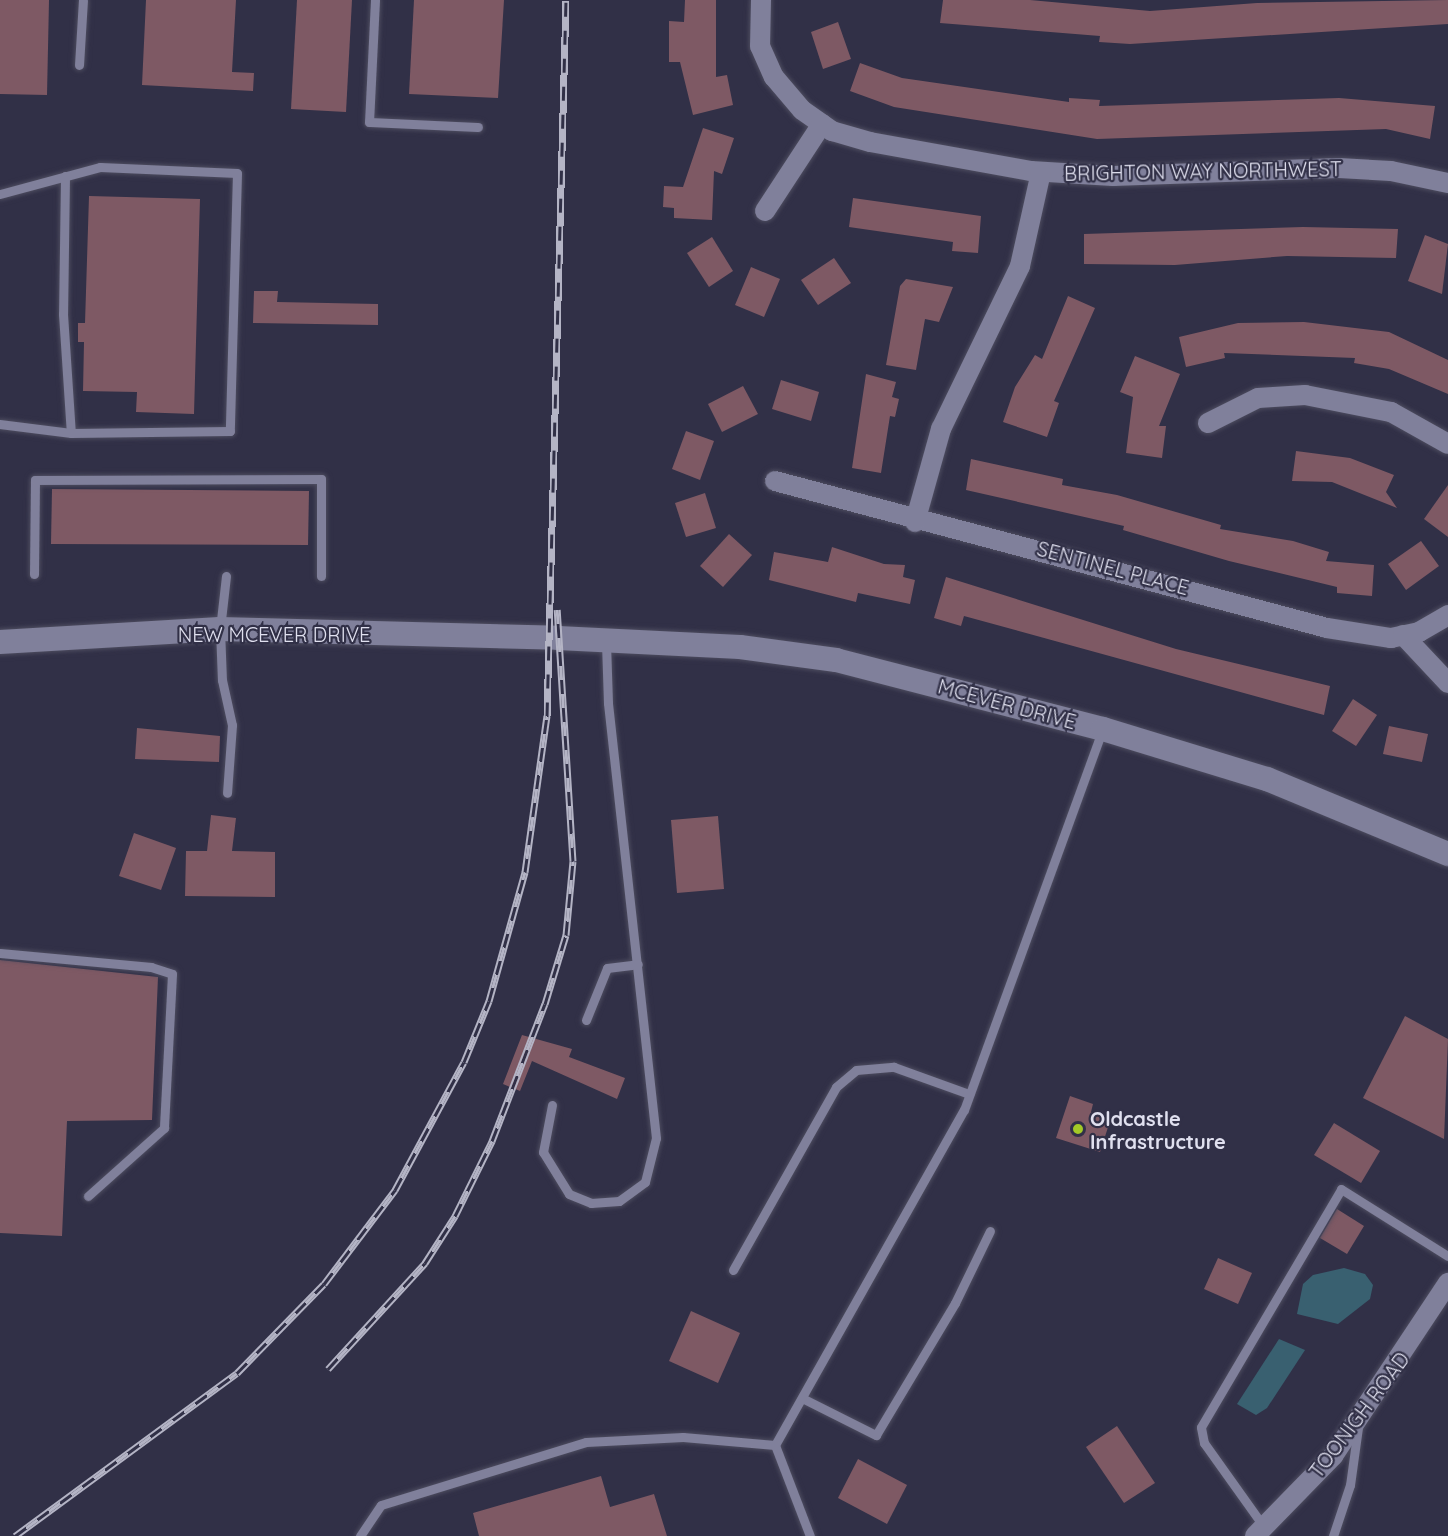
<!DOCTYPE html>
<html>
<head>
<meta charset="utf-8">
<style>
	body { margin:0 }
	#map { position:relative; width:1448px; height:1536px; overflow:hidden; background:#313047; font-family:Quicksand,sans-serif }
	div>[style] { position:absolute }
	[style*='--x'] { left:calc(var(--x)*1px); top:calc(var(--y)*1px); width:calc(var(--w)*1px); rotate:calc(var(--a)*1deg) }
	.water>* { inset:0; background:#396070 }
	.building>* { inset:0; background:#7e5964 }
	.roads { filter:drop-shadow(0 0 2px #4d4c5f) drop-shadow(0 0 2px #4d4c5f) }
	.service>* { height:9px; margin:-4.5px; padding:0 4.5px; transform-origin:4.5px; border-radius:4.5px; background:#80809b }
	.minor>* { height:20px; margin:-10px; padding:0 10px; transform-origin:10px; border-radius:10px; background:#80809b }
	.tertiary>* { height:24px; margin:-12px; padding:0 12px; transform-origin:12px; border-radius:12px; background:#80809b }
	.rail>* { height:7px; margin-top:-3.5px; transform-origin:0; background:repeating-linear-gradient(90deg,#313047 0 14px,#b4b4c5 0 28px); box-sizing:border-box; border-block:2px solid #b4b4c5 }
	.dots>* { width:16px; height:16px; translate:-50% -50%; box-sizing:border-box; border:3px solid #313047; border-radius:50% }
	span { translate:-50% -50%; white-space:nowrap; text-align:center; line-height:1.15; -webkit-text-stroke:4.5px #313047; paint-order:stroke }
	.street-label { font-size:20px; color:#e0e0ef }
	.poi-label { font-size:20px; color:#e0e0ef; font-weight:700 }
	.left { translate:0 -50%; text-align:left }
</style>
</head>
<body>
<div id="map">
	<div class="water">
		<div style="clip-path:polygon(1344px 1268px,1365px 1274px,1373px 1285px,1370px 1299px,1338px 1324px,1297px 1314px,1303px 1284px,1313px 1275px)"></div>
		<div style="clip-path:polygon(1279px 1339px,1305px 1350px,1267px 1408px,1256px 1415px,1237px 1404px)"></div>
	</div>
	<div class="building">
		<div style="clip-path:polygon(0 0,49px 0,47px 95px,0 94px)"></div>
		<div style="clip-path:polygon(146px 0,236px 0,232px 72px,254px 73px,253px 91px,142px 85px)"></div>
		<div style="clip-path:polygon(297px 0,352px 0,346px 112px,291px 109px)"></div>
		<div style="clip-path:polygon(414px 0,504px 0,498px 98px,409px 94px)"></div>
		<div style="clip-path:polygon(685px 0,716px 0,716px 77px,727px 75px,733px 105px,693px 115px,680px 62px,669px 62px,669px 21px,684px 22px)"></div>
		<div style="clip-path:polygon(943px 0,1030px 0,1150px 11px,1257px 3px,1448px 0,1448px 24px,1130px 44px,1099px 42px,1100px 36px,940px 23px)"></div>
		<div style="clip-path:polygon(838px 22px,851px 59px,823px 69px,811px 32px)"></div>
		<div style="clip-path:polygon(860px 63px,902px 78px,1069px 102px,1069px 98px,1100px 100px,1099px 106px,1339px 98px,1435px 106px,1430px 139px,1386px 129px,1097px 139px,894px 107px,850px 91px)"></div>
		<div style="clip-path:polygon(703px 128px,734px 138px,722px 174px,714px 171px,712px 220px,674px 218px,674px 208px,663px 207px,664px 186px,683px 187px)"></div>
		<div style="clip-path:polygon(89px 196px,200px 199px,194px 414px,136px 412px,137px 392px,83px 391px,84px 342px,78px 342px,78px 323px,85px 323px)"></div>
		<div style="clip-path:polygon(853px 198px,981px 216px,978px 253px,952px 251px,953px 242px,849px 227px)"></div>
		<div style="clip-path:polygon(1303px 227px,1398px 229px,1396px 258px,1287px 256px,1175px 265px,1084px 264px,1084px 234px)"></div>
		<div style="clip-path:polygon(1425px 235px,1448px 244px,1442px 294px,1408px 281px)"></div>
		<div style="clip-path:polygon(712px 237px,733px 271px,709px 287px,687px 253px)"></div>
		<div style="clip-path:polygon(834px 258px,851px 283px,818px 305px,801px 280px)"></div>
		<div style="clip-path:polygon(751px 267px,780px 279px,764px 317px,735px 305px)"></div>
		<div style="clip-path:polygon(906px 279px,953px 287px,939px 322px,925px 319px,916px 370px,886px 365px,900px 286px)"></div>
		<div style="clip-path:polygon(254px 291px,278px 291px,277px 302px,378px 304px,378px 325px,253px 323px)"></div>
		<div style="clip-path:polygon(1068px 296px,1095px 308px,1054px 401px,1059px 403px,1047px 437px,1003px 422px,1015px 387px,1035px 355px,1042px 359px)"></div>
		<div style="clip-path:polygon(1304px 322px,1389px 332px,1448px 360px,1448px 394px,1389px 369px,1354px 363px,1355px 358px,1224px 353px,1225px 358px,1186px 367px,1179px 337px,1238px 323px)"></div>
		<div style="clip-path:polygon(1135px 356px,1180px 374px,1159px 426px,1166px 426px,1162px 458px,1126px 453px,1133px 397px,1120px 392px)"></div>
		<div style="clip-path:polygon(866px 374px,896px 382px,892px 397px,899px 399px,895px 417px,890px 416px,881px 473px,852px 468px)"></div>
		<div style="clip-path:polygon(781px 380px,819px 392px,811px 421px,772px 409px)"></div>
		<div style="clip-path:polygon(743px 386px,758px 414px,722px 432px,708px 404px)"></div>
		<div style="clip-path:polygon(686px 431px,714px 441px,700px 480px,672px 469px)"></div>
		<div style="clip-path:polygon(1296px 451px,1350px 458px,1394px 475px,1386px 492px,1397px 508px,1332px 482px,1292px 481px)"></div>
		<div style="clip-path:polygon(971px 459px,1063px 479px,1062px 485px,1117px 495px,1221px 525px,1220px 529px,1293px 541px,1329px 552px,1326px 561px,1374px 565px,1372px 596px,1337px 593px,1337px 587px,1229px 561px,1123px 530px,1124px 526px,966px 490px)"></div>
		<div style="clip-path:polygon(1448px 485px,1448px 537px,1424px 519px)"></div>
		<div style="clip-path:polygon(52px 489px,309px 491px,308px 545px,51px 544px)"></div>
		<div style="clip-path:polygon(705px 493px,716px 528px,686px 537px,675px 503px)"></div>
		<div style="clip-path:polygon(729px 534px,752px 555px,723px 587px,700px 566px)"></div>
		<div style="clip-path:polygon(1421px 541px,1439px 566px,1406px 590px,1388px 564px)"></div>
		<div style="clip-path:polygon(832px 547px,884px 564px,905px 565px,903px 577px,915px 580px,910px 604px,858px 593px,856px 602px,769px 580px,774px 552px,828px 562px)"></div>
		<div style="clip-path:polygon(946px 577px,1176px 649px,1330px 686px,1324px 715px,964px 616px,961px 626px,934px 618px)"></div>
		<div style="clip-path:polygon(1353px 699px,1377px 715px,1356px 746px,1332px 731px)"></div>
		<div style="clip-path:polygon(1389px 726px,1428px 734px,1422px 762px,1383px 754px)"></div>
		<div style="clip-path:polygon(137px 728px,220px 736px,219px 762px,135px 759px)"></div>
		<div style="clip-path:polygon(211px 815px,236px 818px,232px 851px,275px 852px,275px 897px,185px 896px,186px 851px,207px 851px)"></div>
		<div style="clip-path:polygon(718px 816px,724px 889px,677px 893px,671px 820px)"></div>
		<div style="clip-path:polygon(134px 833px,176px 848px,161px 890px,119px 876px)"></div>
		<div style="clip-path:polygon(0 960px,158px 977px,152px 1120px,67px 1121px,62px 1236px,0 1233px)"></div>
		<div style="clip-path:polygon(1405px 1016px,1448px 1039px,1444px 1139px,1363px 1098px)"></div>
		<div style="clip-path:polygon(522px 1035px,572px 1049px,569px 1057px,625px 1078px,617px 1099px,532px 1061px,520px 1091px,503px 1084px)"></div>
		<div style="clip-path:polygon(1070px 1096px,1093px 1104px,1091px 1112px,1111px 1118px,1100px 1152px,1056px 1138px)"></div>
		<div style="clip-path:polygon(1334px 1123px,1380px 1151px,1361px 1183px,1314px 1155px)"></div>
		<div style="clip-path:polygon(1337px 1209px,1364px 1226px,1347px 1254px,1320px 1238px)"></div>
		<div style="clip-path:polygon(1218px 1258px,1252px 1273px,1238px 1304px,1204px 1289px)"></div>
		<div style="clip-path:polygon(691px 1311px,740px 1333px,718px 1383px,669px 1361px)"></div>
		<div style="clip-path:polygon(1117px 1426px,1155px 1483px,1124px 1503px,1086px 1447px)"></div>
		<div style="clip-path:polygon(858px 1459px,907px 1485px,887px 1524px,838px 1498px)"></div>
		<div style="clip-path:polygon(601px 1476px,610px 1507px,654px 1494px,667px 1536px,479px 1536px,473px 1513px)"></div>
	</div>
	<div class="roads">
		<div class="service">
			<div style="--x:375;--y:0;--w:122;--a:92.8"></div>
			<div style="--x:369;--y:122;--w:109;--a:2.6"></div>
			<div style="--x:79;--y:65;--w:65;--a:-86.5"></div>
			<div style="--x:65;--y:176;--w:138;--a:90.8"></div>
			<div style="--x:63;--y:314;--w:119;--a:86.2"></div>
			<div style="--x:0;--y:194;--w:104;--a:-15.1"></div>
			<div style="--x:100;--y:167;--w:137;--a:2.5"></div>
			<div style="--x:237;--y:173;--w:258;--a:91.6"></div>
			<div style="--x:230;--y:431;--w:159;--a:179.3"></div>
			<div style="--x:71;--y:433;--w:72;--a:-172.8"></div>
			<div style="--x:34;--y:574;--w:94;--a:-89.4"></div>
			<div style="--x:35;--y:480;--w:286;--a:-0.2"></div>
			<div style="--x:321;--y:479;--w:97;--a:90"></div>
			<div style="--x:226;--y:576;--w:53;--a:96.5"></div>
			<div style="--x:220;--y:629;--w:51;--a:87.8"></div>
			<div style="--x:222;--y:680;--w:46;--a:77.5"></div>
			<div style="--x:232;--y:725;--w:68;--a:94.2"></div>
			<div style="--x:0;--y:953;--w:152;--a:5.3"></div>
			<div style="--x:151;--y:967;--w:22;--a:18"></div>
			<div style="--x:172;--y:974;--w:154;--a:93"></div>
			<div style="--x:164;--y:1128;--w:102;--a:138.2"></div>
			<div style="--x:586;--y:1020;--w:56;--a:-68"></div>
			<div style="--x:607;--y:968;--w:31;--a:-7"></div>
			<div style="--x:552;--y:1105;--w:48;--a:100.8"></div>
			<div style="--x:543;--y:1152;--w:49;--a:58.2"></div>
			<div style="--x:569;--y:1194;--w:24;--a:22"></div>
			<div style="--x:591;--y:1203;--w:28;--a:-4"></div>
			<div style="--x:619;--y:1201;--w:32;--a:-36"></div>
			<div style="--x:645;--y:1182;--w:45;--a:-76"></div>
			<div style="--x:656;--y:1138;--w:438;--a:-96.3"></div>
			<div style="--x:608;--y:703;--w:60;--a:-91.9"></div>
			<div style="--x:733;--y:1270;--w:210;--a:-60.6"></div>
			<div style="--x:836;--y:1087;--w:26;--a:-40"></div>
			<div style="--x:856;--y:1070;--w:38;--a:-5"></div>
			<div style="--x:894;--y:1067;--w:80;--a:19.8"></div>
			<div style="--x:802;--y:1398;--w:83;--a:26.6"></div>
			<div style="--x:876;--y:1435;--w:154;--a:-59.1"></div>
			<div style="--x:955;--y:1303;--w:80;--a:-64.1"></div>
			<div style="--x:775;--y:1445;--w:385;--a:-60.6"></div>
			<div style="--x:964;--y:1110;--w:406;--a:-70"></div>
			<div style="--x:775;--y:1445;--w:97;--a:69"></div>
			<div style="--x:1264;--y:1527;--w:103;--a:-125.5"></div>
			<div style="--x:1204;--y:1443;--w:16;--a:-101"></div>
			<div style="--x:1201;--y:1427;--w:276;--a:-59.5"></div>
			<div style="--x:1341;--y:1189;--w:126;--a:32.1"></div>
			<div style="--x:360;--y:1536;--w:37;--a:-56"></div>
			<div style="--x:381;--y:1505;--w:214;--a:-17.1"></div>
			<div style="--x:586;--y:1442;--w:97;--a:-3"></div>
			<div style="--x:683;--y:1437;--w:92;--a:5"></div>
			<div style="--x:1333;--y:1536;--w:54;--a:-71.6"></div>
			<div style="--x:1350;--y:1485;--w:59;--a:-82.1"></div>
		</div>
		<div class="minor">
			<div style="--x:761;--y:0;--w:46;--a:91.2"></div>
			<div style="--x:760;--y:46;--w:34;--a:66"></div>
			<div style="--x:774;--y:77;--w:43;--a:49.7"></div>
			<div style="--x:802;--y:110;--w:37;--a:35"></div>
			<div style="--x:832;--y:131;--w:40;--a:16"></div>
			<div style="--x:870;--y:142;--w:164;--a:10.2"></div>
			<div style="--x:1031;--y:171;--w:82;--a:3.5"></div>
			<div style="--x:1113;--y:176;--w:226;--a:-2"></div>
			<div style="--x:1339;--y:168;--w:52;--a:3.3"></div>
			<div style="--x:1391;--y:171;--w:58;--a:11.9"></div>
			<div style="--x:765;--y:211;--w:104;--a:-56.8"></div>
			<div style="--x:1208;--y:423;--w:56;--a:-26.6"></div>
			<div style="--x:1258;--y:398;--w:47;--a:-3.7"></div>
			<div style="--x:1305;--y:395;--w:88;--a:11.2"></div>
			<div style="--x:1391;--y:412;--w:65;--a:29.3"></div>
			<div style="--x:775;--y:481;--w:571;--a:14.91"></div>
			<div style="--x:1327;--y:628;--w:65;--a:8.9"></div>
			<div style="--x:1391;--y:638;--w:29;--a:-12"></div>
			<div style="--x:1419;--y:632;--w:34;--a:-30"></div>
			<div style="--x:915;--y:522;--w:97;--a:-74.4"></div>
			<div style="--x:941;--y:429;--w:181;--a:-64.1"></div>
			<div style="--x:1020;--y:266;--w:96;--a:-77.4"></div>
			<div style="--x:1403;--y:635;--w:66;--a:46.8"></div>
			<div style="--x:1255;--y:1536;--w:112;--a:-45.7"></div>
			<div style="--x:1333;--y:1456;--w:208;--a:-56.4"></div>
		</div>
		<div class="tertiary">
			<div style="--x:0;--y:642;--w:220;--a:-3.4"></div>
			<div style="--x:220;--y:629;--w:338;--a:1.5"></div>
			<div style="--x:558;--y:638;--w:182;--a:2.8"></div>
			<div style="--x:740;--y:647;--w:97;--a:7.7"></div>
			<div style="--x:836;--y:660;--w:276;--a:14.5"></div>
			<div style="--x:1103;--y:729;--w:171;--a:17"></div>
			<div style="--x:1267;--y:779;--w:196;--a:22.5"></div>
		</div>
	</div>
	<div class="rail">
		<div style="--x:328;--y:1369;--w:144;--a:-47.5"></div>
		<div style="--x:425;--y:1263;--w:56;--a:-57.4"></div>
		<div style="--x:455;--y:1216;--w:84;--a:-63.7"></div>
		<div style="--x:492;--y:1141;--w:147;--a:-68.9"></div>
		<div style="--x:545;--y:1004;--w:72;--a:-73.1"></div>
		<div style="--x:566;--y:935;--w:74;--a:-84.6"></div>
		<div style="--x:573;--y:861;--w:252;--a:-93.6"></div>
		<div style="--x:15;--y:1536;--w:275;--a:-36.3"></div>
		<div style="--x:237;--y:1373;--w:124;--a:-45.7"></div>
		<div style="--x:324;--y:1284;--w:118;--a:-52.9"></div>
		<div style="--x:395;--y:1190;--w:145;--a:-61.7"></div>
		<div style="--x:464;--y:1062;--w:66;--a:-67.7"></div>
		<div style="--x:489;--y:1001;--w:134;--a:-74.4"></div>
		<div style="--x:525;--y:872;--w:158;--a:-82"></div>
		<div style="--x:547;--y:716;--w:716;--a:-88.48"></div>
	</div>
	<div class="dots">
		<div style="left:1078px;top:1129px;background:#a3c927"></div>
	</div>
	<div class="street-label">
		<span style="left:1203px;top:171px;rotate:-1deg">BRIGHTON WAY NORTHWEST</span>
		<span style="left:1113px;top:568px;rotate:15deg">SENTINEL PLACE</span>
		<span style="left:274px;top:634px">NEW MCEVER DRIVE</span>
		<span style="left:1007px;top:704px;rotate:15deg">MCEVER DRIVE</span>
		<span style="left:1359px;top:1415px;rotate:-53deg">TOONIGH ROAD</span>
	</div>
	<div class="poi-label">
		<span class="left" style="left:1090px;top:1130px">Oldcastle<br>Infrastructure</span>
	</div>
</div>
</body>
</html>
